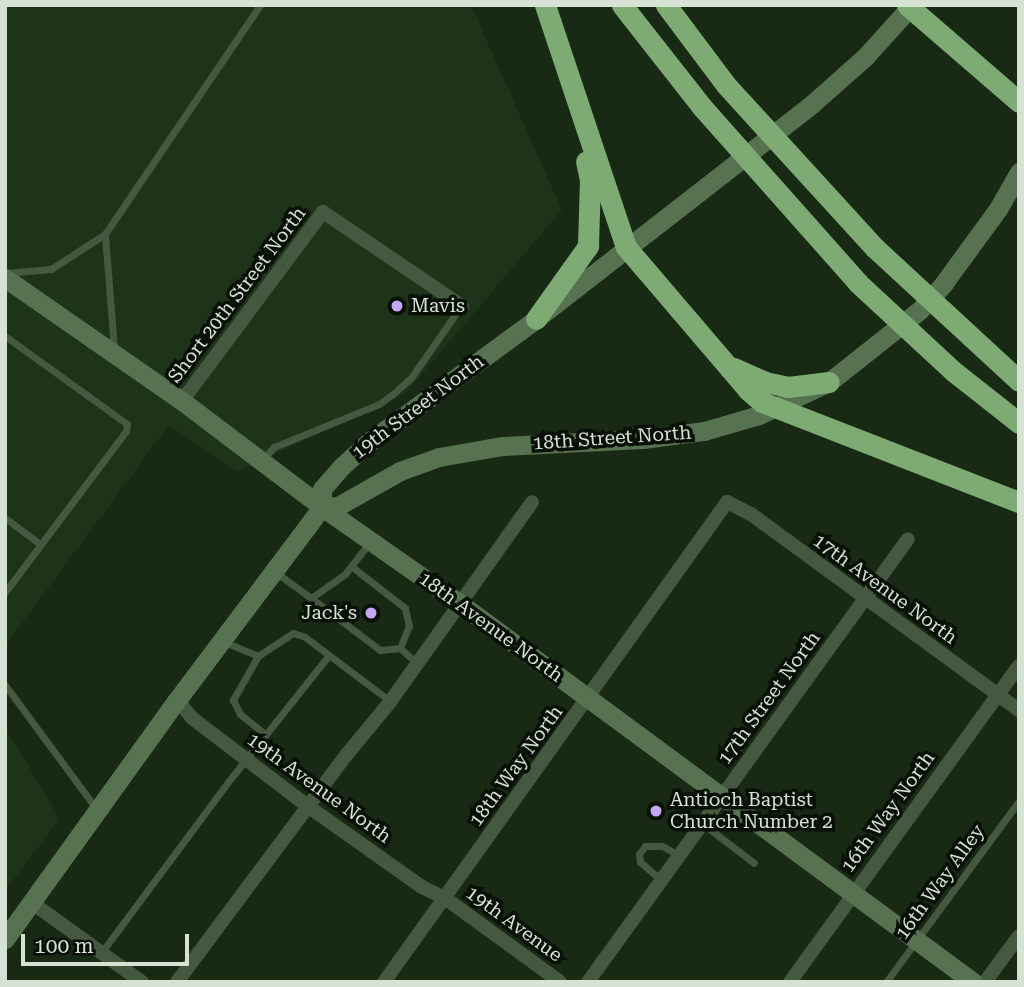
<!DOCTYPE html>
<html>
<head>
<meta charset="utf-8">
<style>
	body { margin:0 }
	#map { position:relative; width:1024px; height:987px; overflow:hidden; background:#182914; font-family:"Roboto Serif",serif }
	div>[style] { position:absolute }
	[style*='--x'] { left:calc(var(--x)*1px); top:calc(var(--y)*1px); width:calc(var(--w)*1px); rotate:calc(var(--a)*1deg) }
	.built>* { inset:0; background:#1e3419 }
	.lane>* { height:7px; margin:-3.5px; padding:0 3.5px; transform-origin:3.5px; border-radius:3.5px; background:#455941 }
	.street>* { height:14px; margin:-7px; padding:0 7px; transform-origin:7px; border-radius:7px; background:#455941 }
	.secondary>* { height:19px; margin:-9.5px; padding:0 9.5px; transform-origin:9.5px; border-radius:9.5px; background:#567250 }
	.highway>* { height:21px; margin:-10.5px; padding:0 10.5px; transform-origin:10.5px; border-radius:10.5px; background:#7dab73 }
	.dots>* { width:19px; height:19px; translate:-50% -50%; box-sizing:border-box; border:4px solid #081007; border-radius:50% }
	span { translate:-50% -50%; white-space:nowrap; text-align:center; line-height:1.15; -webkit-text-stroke:7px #081007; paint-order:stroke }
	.street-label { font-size:19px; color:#d6e2d4 }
	.poi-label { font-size:19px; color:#d6e2d4 }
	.left { translate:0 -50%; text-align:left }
	.right { translate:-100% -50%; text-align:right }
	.frame { position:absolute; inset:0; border:7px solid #d6e2d4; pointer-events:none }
	.scale { position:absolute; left:21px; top:934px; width:168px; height:32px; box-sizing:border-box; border:4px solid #d6e2d4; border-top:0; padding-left:9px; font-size:21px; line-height:24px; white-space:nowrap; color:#d6e2d4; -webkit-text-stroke:5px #081007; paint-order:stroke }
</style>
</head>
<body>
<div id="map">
	<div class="built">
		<div style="clip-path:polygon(5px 5px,471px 5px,562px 210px,406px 393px,237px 472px,169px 425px,5px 646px)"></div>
		<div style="clip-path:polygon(5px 727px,60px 819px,5px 891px)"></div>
	</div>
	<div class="lane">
		<div style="--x:6;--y:273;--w:45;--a:-5.1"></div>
		<div style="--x:51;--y:269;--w:64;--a:-32.9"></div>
		<div style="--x:5;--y:336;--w:150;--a:35.8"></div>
		<div style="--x:127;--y:424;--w:7;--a:98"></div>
		<div style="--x:126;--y:431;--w:201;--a:126.9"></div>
		<div style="--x:114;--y:349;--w:115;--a:-94.5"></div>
		<div style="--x:105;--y:234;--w:277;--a:-55.9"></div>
		<div style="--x:262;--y:460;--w:18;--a:-47"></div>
		<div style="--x:274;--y:447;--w:113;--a:-22.3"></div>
		<div style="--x:379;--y:404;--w:17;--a:-36"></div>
		<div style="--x:393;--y:394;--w:24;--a:-42"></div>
		<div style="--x:411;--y:378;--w:88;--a:-55.2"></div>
		<div style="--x:5;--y:518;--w:44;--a:36.6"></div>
		<div style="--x:274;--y:571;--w:46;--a:36.1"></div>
		<div style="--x:311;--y:598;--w:42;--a:-35.2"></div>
		<div style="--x:345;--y:574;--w:41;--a:-52"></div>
		<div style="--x:311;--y:598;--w:86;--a:37"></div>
		<div style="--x:380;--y:650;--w:20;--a:-6"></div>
		<div style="--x:400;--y:648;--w:24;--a:-68"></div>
		<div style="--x:409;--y:626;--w:18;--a:-103"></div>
		<div style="--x:405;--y:608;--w:68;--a:-142.1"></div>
		<div style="--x:224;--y:642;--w:37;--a:22"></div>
		<div style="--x:258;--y:656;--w:42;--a:-33.3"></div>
		<div style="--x:293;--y:633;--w:13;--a:18"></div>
		<div style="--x:305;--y:637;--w:106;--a:37"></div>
		<div style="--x:400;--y:648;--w:24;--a:42"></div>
		<div style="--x:258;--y:656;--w:51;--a:119.6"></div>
		<div style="--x:233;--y:700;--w:16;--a:63"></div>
		<div style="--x:240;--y:714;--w:33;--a:39"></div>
		<div style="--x:5;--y:685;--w:155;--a:53.6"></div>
		<div style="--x:703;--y:824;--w:64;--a:37.4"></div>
		<div style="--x:661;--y:880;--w:28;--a:-139"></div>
		<div style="--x:640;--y:862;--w:8;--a:-97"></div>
		<div style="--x:639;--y:854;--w:10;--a:-53"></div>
		<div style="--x:645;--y:846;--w:17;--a:0"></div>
		<div style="--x:662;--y:846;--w:19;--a:28"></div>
		<div style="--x:101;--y:953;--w:213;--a:-53.4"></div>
		<div style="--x:228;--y:782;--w:162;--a:-51.5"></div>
		<div style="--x:886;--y:982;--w:225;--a:-53.7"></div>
	</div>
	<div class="street">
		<div style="--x:182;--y:401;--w:236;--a:-53.3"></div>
		<div style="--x:323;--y:212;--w:168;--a:34.1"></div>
		<div style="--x:177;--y:700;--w:23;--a:50"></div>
		<div style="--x:192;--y:718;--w:147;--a:37.3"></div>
		<div style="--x:309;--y:807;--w:138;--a:35.3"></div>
		<div style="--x:422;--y:887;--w:25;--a:26"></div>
		<div style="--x:445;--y:898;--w:142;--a:36.1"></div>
		<div style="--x:31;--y:902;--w:137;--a:35.8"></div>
		<div style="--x:177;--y:982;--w:286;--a:-53.3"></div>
		<div style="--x:348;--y:753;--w:66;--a:-50.5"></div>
		<div style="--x:390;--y:702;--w:245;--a:-54.6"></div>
		<div style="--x:384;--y:982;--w:590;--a:-54.45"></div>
		<div style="--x:727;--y:502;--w:27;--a:27"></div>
		<div style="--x:751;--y:514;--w:332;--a:36.2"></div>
		<div style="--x:588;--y:982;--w:546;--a:-54.16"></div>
		<div style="--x:790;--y:982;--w:390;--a:-54.1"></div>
		<div style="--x:985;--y:982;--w:57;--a:-53.5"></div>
	</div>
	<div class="secondary">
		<div style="--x:5;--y:278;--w:216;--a:34.8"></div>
		<div style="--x:182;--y:401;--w:176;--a:37.1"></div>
		<div style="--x:322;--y:507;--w:171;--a:35"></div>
		<div style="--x:462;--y:605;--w:635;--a:36.42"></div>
		<div style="--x:322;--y:507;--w:16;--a:-4"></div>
		<div style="--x:338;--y:506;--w:71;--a:-29.4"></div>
		<div style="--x:400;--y:471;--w:41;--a:-19.7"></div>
		<div style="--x:439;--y:457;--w:65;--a:-9.8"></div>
		<div style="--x:503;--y:446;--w:140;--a:-2.9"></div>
		<div style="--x:643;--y:439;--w:62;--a:-7.5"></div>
		<div style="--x:704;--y:431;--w:57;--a:-16.2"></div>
		<div style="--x:759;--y:415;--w:77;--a:-25.2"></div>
		<div style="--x:829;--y:382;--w:116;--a:-38.4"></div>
		<div style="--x:920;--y:310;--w:36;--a:-48"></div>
		<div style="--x:944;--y:283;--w:92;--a:-53.9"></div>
		<div style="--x:998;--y:209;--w:43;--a:-60.4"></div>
		<div style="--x:5;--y:939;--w:294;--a:-54.3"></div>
		<div style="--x:177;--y:700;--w:241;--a:-53.1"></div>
		<div style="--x:322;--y:507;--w:18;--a:-90"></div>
		<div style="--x:322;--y:489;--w:29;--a:-49"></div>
		<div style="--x:341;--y:467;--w:39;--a:-42"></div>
		<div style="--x:370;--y:441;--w:206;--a:-36.3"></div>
		<div style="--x:536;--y:319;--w:350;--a:-37.9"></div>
		<div style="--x:812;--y:104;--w:71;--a:-41.6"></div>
		<div style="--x:865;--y:57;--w:70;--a:-47.9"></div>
	</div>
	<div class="highway">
		<div style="--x:545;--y:5;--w:255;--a:71.5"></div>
		<div style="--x:626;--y:247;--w:188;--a:49.5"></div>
		<div style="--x:748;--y:390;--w:18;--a:41"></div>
		<div style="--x:762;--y:402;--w:276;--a:21.3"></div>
		<div style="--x:622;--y:5;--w:130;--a:51.9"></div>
		<div style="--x:702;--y:107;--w:235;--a:48.4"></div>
		<div style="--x:858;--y:283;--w:129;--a:42.8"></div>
		<div style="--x:953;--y:371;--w:84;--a:38.2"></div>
		<div style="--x:666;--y:5;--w:100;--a:53.1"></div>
		<div style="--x:726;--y:85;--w:221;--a:47.6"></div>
		<div style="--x:875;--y:248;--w:196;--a:42.7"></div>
		<div style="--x:907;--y:5;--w:148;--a:40.9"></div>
		<div style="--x:536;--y:319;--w:90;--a:-54.5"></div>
		<div style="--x:588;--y:246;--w:66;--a:-88.3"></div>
		<div style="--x:590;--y:180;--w:19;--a:-102"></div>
		<div style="--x:734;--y:368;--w:34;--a:24"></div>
		<div style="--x:765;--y:382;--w:24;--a:12"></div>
		<div style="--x:788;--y:387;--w:41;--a:-7"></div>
	</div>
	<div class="dots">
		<div style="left:397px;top:306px;background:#c2a8f3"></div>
		<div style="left:371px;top:613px;background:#c2a8f3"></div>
		<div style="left:656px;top:811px;background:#c2a8f3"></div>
	</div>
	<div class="street-label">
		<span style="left:237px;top:295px;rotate:-53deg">Short 20th Street North</span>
		<span style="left:418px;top:407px;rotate:-37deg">19th Street North</span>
		<span style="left:612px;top:438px;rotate:-4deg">18th Street North</span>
		<span style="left:885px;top:589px;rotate:36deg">17th Avenue North</span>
		<span style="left:491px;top:627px;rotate:36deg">18th Avenue North</span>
		<span style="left:769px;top:698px;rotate:-54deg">17th Street North</span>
		<span style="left:516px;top:766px;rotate:-54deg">18th Way North</span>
		<span style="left:319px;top:788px;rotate:36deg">19th Avenue North</span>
		<span style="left:888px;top:812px;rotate:-54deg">16th Way North</span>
		<span style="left:940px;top:882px;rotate:-54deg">16th Way Alley</span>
		<span style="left:514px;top:924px;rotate:36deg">19th Avenue</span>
	</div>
	<div class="poi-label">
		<span class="left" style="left:411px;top:306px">Mavis</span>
		<span class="right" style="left:357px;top:613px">Jack's</span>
		<span class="left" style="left:670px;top:811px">Antioch Baptist<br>Church Number 2</span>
	</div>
	<div class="frame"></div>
	<div class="scale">100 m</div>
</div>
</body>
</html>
